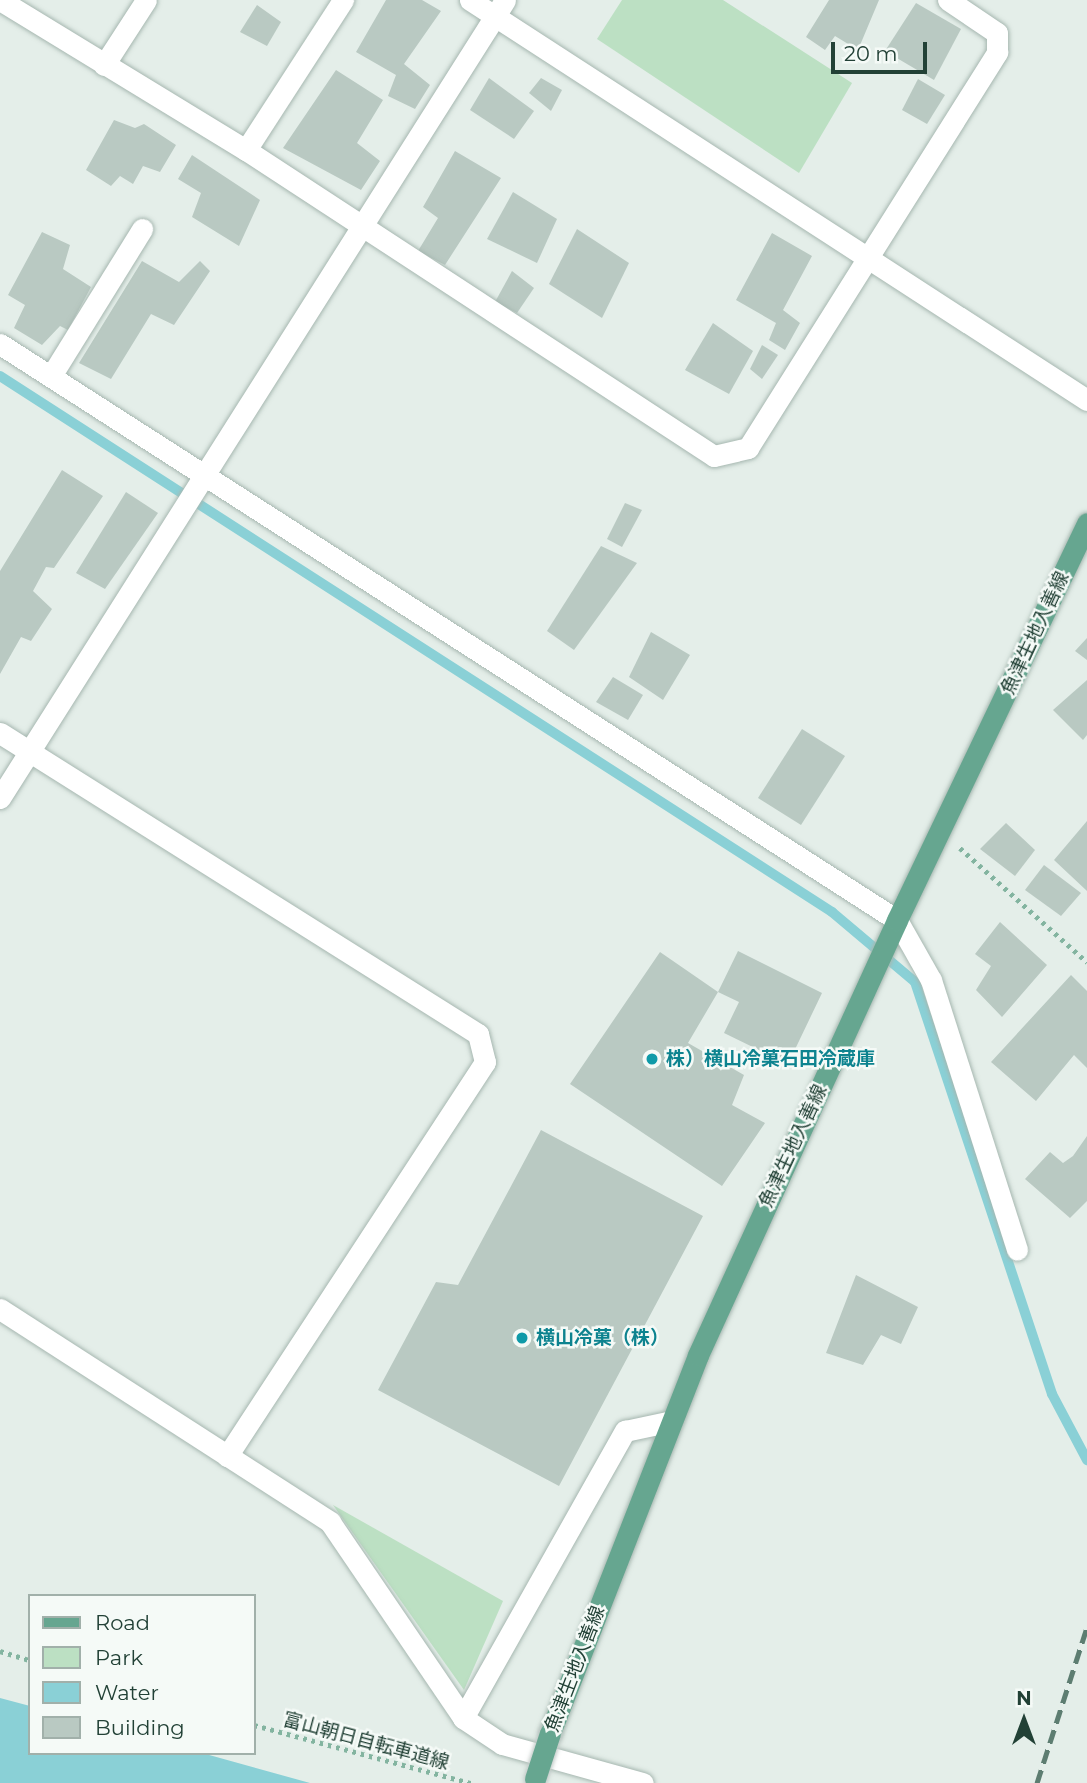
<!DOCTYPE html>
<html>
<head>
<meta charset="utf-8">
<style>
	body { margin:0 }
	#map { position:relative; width:1087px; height:1783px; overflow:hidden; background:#e4eee9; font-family:Montserrat,"Noto Sans JP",sans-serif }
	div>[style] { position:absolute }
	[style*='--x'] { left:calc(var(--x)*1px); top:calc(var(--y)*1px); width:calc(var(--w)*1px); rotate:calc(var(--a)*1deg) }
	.green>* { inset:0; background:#bce0c3 }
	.water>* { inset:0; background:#8ad0d6 }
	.stream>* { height:10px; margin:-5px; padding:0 5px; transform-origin:5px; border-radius:5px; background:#8ad0d6 }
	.building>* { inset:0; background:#b9c9c2 }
	.path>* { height:4.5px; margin-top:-2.25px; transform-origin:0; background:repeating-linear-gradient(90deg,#83b4a0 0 3.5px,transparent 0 8.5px) }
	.roads { filter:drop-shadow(0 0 2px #a6b7b0) drop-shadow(0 0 2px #a6b7b0) }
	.minor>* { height:21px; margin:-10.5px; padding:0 10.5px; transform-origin:10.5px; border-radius:10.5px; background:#fff }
	.tertiary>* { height:21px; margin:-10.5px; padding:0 10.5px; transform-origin:10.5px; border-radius:10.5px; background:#fff }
	.primary>* { height:21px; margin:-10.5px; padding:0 10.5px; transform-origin:10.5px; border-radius:10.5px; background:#66a690 }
	.rail>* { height:5px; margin-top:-2.5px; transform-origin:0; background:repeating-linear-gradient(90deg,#5d7d71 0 14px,transparent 0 21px) }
	.bridges { filter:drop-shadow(0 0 2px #c1cac7) drop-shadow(0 0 2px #c1cac7) }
	.primary-bridge>* { height:21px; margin:-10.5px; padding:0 10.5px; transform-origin:10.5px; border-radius:10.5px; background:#66a690 }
	.dots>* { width:19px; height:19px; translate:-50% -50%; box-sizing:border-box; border:4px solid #f5faf7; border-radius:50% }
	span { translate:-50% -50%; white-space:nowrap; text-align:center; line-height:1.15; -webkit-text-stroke:5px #f5faf7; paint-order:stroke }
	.street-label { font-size:19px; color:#224136 }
	.culture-label { font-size:19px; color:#0d838f; font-weight:700 }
	.left { translate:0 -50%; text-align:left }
	.legend { position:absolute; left:28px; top:1594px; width:228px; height:161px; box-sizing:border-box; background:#f5faf7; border:2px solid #a1b0aa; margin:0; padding:9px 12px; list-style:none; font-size:21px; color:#224136 }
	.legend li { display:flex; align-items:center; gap:14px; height:35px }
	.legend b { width:35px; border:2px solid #a1b0aa }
	.north { position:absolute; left:989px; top:1685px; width:70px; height:70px; -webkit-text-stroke:5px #f5faf7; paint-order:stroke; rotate:0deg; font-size:19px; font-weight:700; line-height:28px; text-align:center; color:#224136 }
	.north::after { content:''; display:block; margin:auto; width:24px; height:32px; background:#224136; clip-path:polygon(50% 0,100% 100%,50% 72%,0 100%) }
	.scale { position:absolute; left:831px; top:42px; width:96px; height:32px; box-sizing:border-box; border:4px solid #224136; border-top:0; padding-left:9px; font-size:21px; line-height:24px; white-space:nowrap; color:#224136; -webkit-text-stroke:5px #f5faf7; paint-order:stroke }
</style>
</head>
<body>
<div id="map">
	<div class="green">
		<div style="clip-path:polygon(622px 0,723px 0,852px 83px,799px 173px,597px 39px)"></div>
		<div style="clip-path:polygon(333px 1505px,503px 1601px,464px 1690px)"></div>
	</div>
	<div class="water">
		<div style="clip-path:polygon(0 1698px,30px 1706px,30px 1753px,202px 1753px,310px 1783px,0 1783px)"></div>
	</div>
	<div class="stream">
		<div style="--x:0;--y:376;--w:990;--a:32.79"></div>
		<div style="--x:832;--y:912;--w:109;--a:40.1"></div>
		<div style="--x:915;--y:982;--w:434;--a:71.6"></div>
		<div style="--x:1052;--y:1394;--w:75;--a:62.1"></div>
	</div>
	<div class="building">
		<div style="clip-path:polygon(386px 0,422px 0,441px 11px,404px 64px,430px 85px,415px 109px,388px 96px,396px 75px,356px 52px)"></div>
		<div style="clip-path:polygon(829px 0,879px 0,858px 50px,835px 36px,825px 50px,806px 37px)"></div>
		<div style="clip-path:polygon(916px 3px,961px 29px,934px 80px,885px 51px)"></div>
		<div style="clip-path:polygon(257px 5px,281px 22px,267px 46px,240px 32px)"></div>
		<div style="clip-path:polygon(336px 70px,383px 100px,357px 143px,380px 161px,361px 190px,283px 148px)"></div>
		<div style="clip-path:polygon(489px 78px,534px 111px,514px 139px,470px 110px)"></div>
		<div style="clip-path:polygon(541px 78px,562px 90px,551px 111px,529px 93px)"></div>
		<div style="clip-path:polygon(918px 79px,945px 95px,927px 124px,902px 110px)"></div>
		<div style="clip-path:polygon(114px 120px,135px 128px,144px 124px,176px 145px,160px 172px,143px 166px,133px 184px,120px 176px,111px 186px,86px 170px)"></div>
		<div style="clip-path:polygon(455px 151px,501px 178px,445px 265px,418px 251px,438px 218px,423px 207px)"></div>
		<div style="clip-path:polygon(192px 155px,260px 200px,239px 246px,192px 217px,201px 193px,178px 179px)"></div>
		<div style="clip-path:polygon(513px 192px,557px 219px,537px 263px,487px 239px)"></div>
		<div style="clip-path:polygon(577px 229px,629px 263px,602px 318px,549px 284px)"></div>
		<div style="clip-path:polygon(42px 232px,70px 245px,63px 269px,91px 287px,68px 330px,60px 326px,42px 345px,14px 328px,25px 305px,8px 295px)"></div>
		<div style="clip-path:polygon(772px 233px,812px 256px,783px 310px,800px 323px,785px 350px,769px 340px,776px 323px,736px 300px)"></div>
		<div style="clip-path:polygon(142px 261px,179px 282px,200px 261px,210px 271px,174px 325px,151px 314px,111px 379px,79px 363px)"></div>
		<div style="clip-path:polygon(512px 271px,534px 288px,517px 313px,495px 302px)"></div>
		<div style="clip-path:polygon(713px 323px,753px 351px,729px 394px,685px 370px)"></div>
		<div style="clip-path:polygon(762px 345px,778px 355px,762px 379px,750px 369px)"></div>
		<div style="clip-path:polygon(62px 470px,103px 496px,54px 568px,46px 567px,33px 591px,52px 609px,31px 641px,21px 637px,0 674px,0 571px)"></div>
		<div style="clip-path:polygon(126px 492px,158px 513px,105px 589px,76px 573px)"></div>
		<div style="clip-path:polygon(625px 503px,642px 510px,622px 547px,607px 539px)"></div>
		<div style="clip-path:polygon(601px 546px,637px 563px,574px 650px,547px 631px)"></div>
		<div style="clip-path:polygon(651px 632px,690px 655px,663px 700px,629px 677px)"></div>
		<div style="clip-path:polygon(1087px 638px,1087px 660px,1075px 651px)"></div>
		<div style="clip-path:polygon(613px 677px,643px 695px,628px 720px,596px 702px)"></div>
		<div style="clip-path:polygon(1087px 680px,1087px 735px,1083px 740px,1053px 710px)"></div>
		<div style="clip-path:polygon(802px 729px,845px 756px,801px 825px,758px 798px)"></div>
		<div style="clip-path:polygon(1087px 821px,1087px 891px,1054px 860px)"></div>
		<div style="clip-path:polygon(1006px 823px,1035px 850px,1015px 876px,980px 849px)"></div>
		<div style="clip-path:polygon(1044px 865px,1081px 893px,1061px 916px,1025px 890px)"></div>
		<div style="clip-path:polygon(1000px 922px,1047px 965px,1002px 1017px,976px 990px,991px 966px,975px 954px)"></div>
		<div style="clip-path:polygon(738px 951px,822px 993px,788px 1064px,724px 1033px,739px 1002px,718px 992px)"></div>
		<div style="clip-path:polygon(660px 952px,718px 992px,688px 1043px,744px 1075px,732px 1105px,765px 1123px,722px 1186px,570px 1084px)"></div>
		<div style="clip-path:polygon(1071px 975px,1087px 991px,1087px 1068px,1074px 1055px,1036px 1101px,991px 1062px)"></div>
		<div style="clip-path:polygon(541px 1130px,703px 1216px,559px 1486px,378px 1390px,436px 1282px,458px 1285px)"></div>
		<div style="clip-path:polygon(1087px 1136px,1087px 1201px,1070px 1218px,1025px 1179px,1050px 1152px,1063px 1163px,1073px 1156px)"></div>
		<div style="clip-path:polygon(856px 1275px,918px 1307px,901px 1344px,881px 1335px,863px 1365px,826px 1353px)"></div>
	</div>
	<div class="path">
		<div style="--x:960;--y:848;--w:171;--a:41.9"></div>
		<div style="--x:0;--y:1651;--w:31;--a:17"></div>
		<div style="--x:254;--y:1725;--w:225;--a:15"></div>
	</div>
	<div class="roads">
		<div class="minor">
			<div style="--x:0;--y:0;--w:288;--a:31.4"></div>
			<div style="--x:246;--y:150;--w:559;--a:33.18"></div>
			<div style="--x:714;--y:456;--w:35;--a:-13"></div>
			<div style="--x:748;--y:448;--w:468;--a:-57.8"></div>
			<div style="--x:997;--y:52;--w:19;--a:-90"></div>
			<div style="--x:997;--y:33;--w:59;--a:-146"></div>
			<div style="--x:470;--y:0;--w:735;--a:32.96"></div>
			<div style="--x:104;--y:65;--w:77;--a:-57.1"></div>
			<div style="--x:246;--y:150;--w:179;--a:-57.1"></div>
			<div style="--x:51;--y:376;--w:173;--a:-58.2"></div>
			<div style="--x:0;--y:733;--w:565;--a:32.2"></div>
			<div style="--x:478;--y:1034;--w:29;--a:76"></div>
			<div style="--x:485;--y:1062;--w:471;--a:123.2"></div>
			<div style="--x:0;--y:798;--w:944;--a:-57.67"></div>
			<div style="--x:897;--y:920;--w:69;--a:60.5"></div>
			<div style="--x:931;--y:980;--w:283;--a:72.3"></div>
			<div style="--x:0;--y:1309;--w:393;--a:32.8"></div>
			<div style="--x:330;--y:1522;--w:237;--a:55.8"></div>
			<div style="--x:463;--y:1718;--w:47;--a:33.7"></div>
			<div style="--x:502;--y:1744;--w:146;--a:15.5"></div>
			<div style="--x:463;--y:1718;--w:330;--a:-60.6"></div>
			<div style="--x:625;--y:1431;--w:48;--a:-12"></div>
		</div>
		<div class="tertiary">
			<div style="--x:0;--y:344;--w:1066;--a:32.71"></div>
		</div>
		<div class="primary">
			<div style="--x:550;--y:1733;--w:406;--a:-68.6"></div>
			<div style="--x:698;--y:1355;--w:478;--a:-65.4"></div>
			<div style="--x:897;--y:920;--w:440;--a:-64.4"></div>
		</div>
	</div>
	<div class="rail">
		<div style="--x:1037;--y:1783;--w:164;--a:-72.2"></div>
	</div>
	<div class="bridges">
		<div class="primary-bridge">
			<div style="--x:535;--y:1779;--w:48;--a:-71.9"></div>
		</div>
	</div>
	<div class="dots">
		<div style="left:652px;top:1059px;background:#0f9aa8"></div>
		<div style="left:522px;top:1338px;background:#0f9aa8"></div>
	</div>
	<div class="street-label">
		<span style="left:1035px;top:633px;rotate:-65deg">魚津生地入善線</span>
		<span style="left:793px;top:1146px;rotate:-65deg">魚津生地入善線</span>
		<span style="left:575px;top:1669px;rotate:-69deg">魚津生地入善線</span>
		<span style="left:366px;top:1741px;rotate:15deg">富山朝日自転車道線</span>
	</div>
	<div class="culture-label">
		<span class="left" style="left:666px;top:1059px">株）横山冷菓石田冷蔵庫</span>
		<span class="left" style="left:536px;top:1338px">横山冷菓（株）</span>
	</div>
	<ul class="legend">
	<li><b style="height:9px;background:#66a690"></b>Road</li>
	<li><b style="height:19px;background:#bce0c3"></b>Park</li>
	<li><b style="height:19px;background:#8ad0d6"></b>Water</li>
	<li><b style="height:19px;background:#b9c9c2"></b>Building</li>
	</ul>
	<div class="north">N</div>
	<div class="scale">20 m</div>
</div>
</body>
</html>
